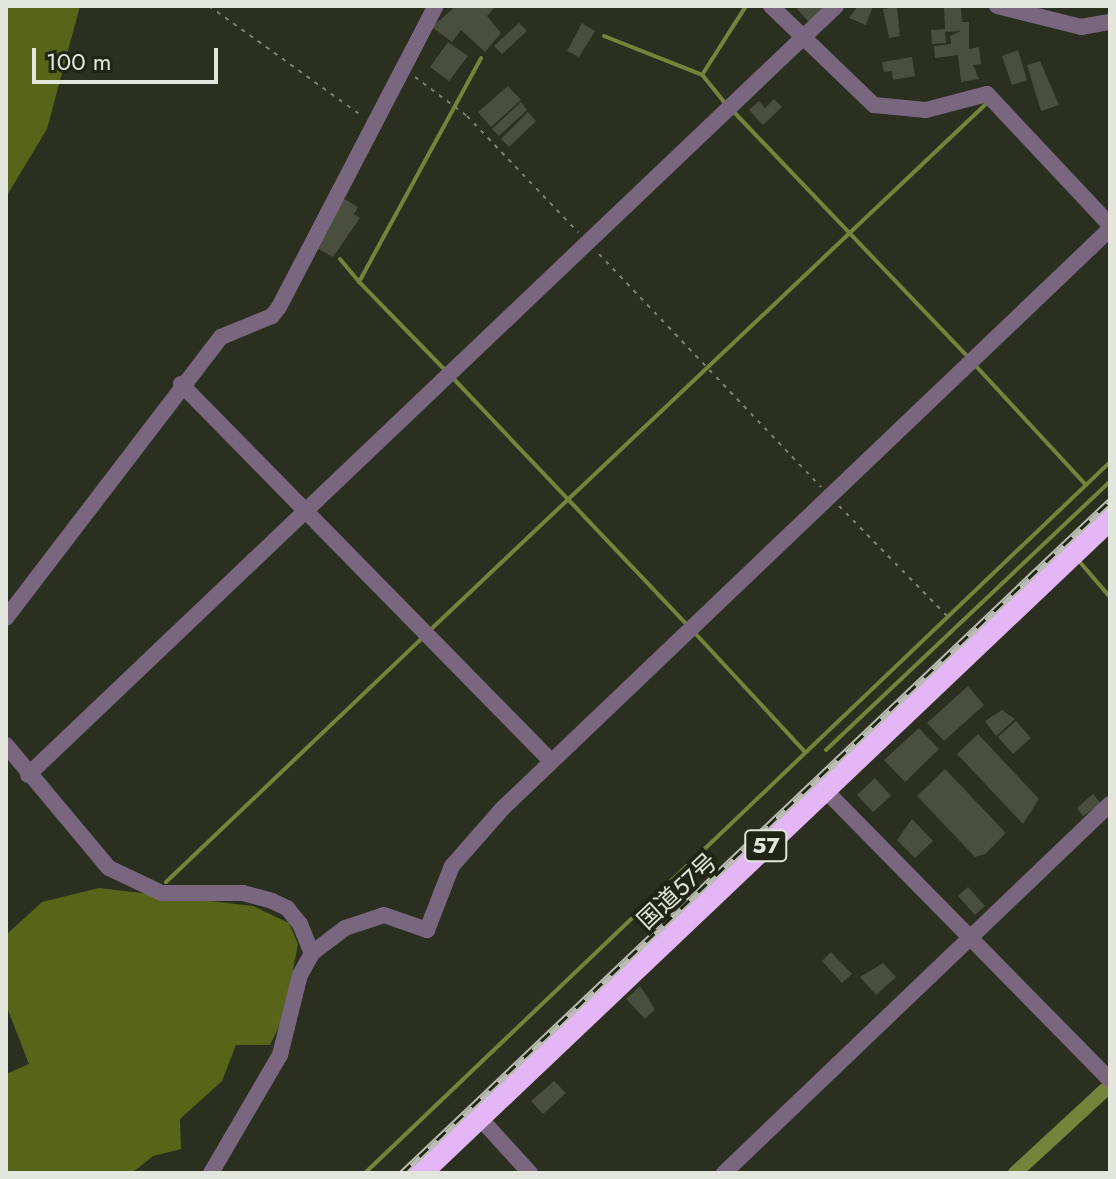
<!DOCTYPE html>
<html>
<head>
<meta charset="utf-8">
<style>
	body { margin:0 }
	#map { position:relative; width:1116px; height:1179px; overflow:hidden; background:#2b2f1f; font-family:Jost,"Noto Sans JP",sans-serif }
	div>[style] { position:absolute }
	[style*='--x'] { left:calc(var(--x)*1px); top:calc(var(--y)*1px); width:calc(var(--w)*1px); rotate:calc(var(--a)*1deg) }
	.forest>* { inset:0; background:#586519 }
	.stream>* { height:4px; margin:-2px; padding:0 2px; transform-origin:2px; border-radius:2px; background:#76843b }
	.canal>* { height:14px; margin:-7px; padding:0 7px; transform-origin:7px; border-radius:7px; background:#76843b }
	.building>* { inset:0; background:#4a4e3d }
	.path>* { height:2px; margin-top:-1px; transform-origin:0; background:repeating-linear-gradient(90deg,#7e8275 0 4px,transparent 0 10px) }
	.minor>* { height:16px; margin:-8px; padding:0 8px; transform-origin:8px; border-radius:8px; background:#796780 }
	.highway>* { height:24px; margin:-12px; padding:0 12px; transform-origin:12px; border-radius:12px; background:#e4b6f5 }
	.rail>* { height:7px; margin-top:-3.5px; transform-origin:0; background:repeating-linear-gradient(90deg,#212515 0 12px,#b8bbb0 0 24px); box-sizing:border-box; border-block:2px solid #b8bbb0 }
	span { translate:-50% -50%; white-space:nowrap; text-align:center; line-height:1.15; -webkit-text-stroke:8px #212515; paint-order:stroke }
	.shield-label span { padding:2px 6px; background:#212515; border:2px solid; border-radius:6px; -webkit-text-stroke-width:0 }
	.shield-label { font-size:22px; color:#e3e6dc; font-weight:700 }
	.street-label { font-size:24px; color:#e3e6dc }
	.frame { position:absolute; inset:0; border:8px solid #e3e6dc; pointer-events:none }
	.scale { position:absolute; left:32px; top:48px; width:186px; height:36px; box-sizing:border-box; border:4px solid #e3e6dc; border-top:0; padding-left:10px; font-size:24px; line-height:28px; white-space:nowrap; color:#e3e6dc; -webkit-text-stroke:6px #212515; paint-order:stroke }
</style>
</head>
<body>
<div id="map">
	<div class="forest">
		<div style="clip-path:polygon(6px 6px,80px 6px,47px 129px,6px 197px)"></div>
		<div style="clip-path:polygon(99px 888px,253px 906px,289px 923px,298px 944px,284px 1016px,270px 1045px,236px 1045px,222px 1081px,180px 1119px,181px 1149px,153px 1156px,132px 1173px,6px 1173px,6px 1074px,29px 1064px,6px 1005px,6px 935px,42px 902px)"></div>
	</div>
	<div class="stream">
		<div style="--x:604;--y:36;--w:103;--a:21.6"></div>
		<div style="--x:725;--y:103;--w:36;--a:-129"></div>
		<div style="--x:702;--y:75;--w:82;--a:-57.5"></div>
		<div style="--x:731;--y:109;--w:343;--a:46.3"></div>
		<div style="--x:340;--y:259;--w:30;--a:50"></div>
		<div style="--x:974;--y:364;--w:165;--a:47.2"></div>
		<div style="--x:445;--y:370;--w:123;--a:-134.3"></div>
		<div style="--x:359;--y:282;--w:255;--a:-61.4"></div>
		<div style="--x:451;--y:376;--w:343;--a:46.5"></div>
		<div style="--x:1079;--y:561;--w:48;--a:49.3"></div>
		<div style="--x:693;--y:631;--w:163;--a:47.2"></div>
		<div style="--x:428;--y:632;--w:771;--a:-43.42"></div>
		<div style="--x:826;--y:750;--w:391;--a:-43.4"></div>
		<div style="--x:166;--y:882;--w:354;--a:-43.6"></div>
		<div style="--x:365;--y:1173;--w:1030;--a:-43.66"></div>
	</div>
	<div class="canal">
		<div style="--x:1015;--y:1173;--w:122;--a:-42.7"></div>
	</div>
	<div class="building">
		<div style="clip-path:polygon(456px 6px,496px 6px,487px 16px,501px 33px,485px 52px,461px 30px,452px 42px,432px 27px)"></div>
		<div style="clip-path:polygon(800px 6px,826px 6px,809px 22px,797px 9px)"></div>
		<div style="clip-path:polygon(858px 6px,873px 6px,866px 25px,849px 18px)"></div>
		<div style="clip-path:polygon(897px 7px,900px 36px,889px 38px,883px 9px)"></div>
		<div style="clip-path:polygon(961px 7px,962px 22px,969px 22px,969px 49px,979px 47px,981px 64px,973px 65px,979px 79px,961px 82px,958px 55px,935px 58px,934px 46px,951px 44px,950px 36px,961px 31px,945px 32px,946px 43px,932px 44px,931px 30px,945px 29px,944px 8px)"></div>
		<div style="clip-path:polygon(519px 23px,527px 31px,502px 54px,494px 46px)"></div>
		<div style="clip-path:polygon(582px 23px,595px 31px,579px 57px,567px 51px)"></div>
		<div style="clip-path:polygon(448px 42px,468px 56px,449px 81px,430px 67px)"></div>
		<div style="clip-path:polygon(1018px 50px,1027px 80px,1012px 85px,1002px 56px)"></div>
		<div style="clip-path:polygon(912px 57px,915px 76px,893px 80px,892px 71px,884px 72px,882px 62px)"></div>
		<div style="clip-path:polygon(1040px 61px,1059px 105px,1041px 111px,1027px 65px)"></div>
		<div style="clip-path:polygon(508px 86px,521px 100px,491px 127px,478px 112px)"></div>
		<div style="clip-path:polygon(774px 99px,782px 107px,763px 125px,749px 110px,759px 101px,765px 108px)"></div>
		<div style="clip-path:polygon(521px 102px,527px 110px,499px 136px,492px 129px)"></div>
		<div style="clip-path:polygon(528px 112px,536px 121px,509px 147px,501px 139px)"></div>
		<div style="clip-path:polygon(341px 197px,358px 207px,354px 214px,360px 218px,333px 257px,313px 246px)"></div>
		<div style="clip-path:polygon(968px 686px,984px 705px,944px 741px,927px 723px)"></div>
		<div style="clip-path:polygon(1002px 710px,1015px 719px,996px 736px,985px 721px)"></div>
		<div style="clip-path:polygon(1016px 721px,1031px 738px,1013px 754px,998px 737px)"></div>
		<div style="clip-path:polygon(919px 728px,939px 749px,905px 782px,884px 760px)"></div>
		<div style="clip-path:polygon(978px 734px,1039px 799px,1023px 824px,957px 754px)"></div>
		<div style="clip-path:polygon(945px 769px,1006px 833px,985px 854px,975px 857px,917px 796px)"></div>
		<div style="clip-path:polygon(875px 778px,891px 796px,873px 812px,857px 795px)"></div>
		<div style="clip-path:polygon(1093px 794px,1101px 804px,1083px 816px,1077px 808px)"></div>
		<div style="clip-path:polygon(912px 819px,933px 841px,915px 858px,897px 840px)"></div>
		<div style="clip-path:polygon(968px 887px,985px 906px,975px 915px,958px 896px)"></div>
		<div style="clip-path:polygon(831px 952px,852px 974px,842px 983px,822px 961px)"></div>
		<div style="clip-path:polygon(883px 963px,896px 977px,876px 995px,860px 977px)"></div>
		<div style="clip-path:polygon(640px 986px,655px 1009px,645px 1019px,626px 999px)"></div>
		<div style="clip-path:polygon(554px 1081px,566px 1093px,543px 1114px,531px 1101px)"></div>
	</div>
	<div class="path">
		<div style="--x:209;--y:6;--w:188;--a:35.7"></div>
		<div style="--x:415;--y:77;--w:65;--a:36.9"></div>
		<div style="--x:467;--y:116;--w:161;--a:46.3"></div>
		<div style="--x:599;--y:254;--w:322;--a:46.4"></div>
		<div style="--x:839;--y:506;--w:157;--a:45.5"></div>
	</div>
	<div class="minor">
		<div style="--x:771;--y:6;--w:143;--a:43.9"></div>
		<div style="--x:874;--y:105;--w:52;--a:5.5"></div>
		<div style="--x:926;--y:110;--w:63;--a:-14.7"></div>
		<div style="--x:987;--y:94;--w:180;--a:46.8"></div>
		<div style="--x:997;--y:6;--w:87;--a:14"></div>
		<div style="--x:1081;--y:27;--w:29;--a:-10"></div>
		<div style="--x:181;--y:384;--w:527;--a:45.54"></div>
		<div style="--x:6;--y:618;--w:354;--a:-52.6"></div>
		<div style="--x:221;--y:337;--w:55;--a:-22.4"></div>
		<div style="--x:272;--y:316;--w:11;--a:-52"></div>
		<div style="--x:279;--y:307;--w:339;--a:-62.5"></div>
		<div style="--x:6;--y:745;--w:160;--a:50.1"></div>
		<div style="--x:109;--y:868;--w:59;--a:25.3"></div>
		<div style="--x:162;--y:893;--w:81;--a:0"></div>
		<div style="--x:243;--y:893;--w:30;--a:15"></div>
		<div style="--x:272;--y:901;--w:17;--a:25"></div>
		<div style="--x:287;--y:908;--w:21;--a:51"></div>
		<div style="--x:300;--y:924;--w:31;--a:68"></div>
		<div style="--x:28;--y:775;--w:1115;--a:-43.58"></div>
		<div style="--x:826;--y:791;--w:405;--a:45.5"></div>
		<div style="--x:479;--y:1117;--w:76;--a:47.7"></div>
		<div style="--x:211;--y:1173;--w:137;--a:-59.7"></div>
		<div style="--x:280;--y:1055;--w:82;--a:-76"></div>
		<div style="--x:300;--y:975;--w:25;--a:-61"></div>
		<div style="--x:312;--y:953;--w:41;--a:-37.1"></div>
		<div style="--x:345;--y:928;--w:41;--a:-18.4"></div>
		<div style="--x:384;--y:915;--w:46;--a:19.2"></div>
		<div style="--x:427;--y:930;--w:69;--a:-68.7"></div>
		<div style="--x:452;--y:866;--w:77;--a:-48.7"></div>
		<div style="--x:503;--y:808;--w:839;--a:-43.65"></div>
		<div style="--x:724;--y:1173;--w:534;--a:-43.71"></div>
	</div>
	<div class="highway">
		<div style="--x:420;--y:1173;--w:951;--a:-43.51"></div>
	</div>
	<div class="rail">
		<div style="--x:402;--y:1173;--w:976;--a:-43.51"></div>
	</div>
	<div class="shield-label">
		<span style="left:766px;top:846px">57</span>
	</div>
	<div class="street-label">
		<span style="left:677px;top:891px;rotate:-43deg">国道57号</span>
	</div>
	<div class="frame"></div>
	<div class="scale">100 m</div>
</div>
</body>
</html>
